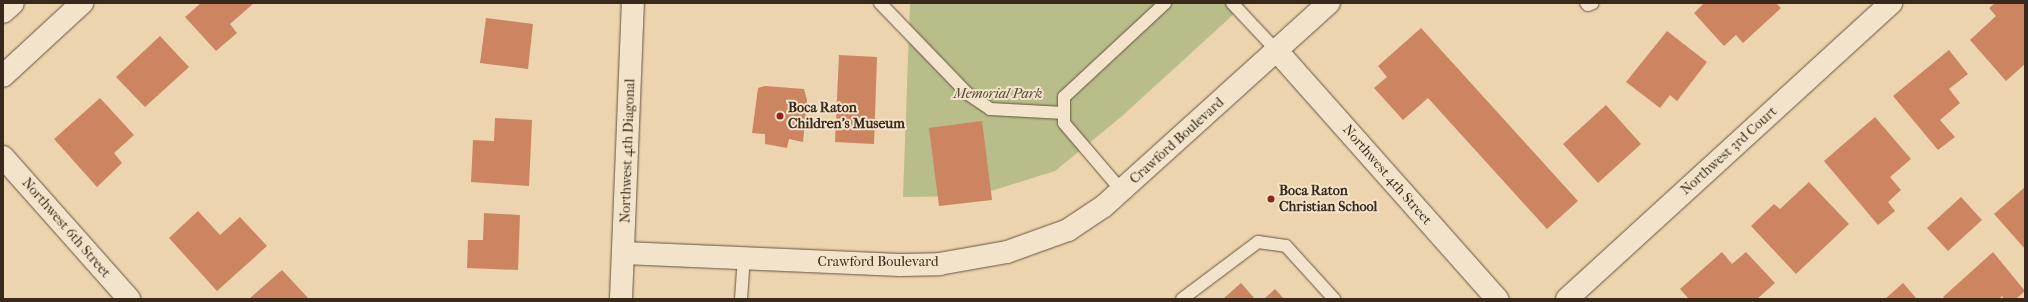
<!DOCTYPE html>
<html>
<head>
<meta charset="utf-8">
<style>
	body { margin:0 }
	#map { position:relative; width:2028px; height:302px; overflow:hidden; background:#ecd4ae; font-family:"IM FELL French Canon",serif }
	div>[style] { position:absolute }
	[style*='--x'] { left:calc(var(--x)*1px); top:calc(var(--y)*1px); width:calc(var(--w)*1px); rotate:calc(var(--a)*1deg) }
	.green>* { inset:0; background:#b8bd8a }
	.building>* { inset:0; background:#cd8461 }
	.roads { filter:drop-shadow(0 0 1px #665440) drop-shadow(0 0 1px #665440) }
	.lane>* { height:12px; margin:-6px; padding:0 6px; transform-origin:6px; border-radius:6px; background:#f3e3ca }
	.street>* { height:22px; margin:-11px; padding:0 11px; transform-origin:11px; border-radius:11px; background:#f3e3ca }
	.secondary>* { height:22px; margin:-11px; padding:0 11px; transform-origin:11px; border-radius:11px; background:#f3e3ca }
	.dots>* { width:11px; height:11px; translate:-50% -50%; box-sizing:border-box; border:2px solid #f3e3ca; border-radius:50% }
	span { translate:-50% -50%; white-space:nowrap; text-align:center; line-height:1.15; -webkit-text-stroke:4px #f3e3ca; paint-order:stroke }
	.park-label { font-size:14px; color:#524732; font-style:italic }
	.poi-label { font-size:14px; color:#39291c; font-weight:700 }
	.left { translate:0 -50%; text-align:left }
	.street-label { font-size:14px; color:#39291c }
	.frame { position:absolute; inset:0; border:4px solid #39291c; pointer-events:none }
</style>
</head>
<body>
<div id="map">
	<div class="green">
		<div style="clip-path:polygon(910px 3px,1246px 3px,1121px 117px,1055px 171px,975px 196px,903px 197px)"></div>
	</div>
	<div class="building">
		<div style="clip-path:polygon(201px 3px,254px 3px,230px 24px,237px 33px,216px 51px,185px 17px)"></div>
		<div style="clip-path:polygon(1704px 3px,1776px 3px,1781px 8px,1743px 43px,1736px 35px,1724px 46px,1694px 13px)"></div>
		<div style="clip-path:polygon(1995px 3px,2025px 3px,2025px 64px,2006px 81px,1970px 40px,1996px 16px,1989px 8px)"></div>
		<div style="clip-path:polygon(486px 18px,533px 24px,528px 69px,480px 63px)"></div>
		<div style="clip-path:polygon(1421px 28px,1578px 201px,1547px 229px,1428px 98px,1403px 120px,1374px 88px,1387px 77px,1378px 66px)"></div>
		<div style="clip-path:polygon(1667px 31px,1707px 62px,1677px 101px,1670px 95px,1660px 108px,1626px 82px)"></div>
		<div style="clip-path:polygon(160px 36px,189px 67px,145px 107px,116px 77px)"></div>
		<div style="clip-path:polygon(1949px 50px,1968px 74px,1949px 89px,1960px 103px,1940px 120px,1955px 137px,1938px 150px,1893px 96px)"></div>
		<div style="clip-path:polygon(839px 55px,877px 57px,874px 144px,835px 142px)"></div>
		<div style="clip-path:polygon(765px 86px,804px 89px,807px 100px,803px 142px,789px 139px,787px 148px,765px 144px,765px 134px,752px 133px,758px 88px)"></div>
		<div style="clip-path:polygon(100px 98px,134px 135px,114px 153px,122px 163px,97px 187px,54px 139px)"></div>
		<div style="clip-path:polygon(1606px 105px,1641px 144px,1598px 183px,1563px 144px)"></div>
		<div style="clip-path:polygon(1875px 117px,1911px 159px,1890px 177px,1901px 190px,1888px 202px,1895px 211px,1878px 225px,1824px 161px)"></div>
		<div style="clip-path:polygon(495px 118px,532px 120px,529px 186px,471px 182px,473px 140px,494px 141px)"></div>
		<div style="clip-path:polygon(982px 121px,992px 200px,939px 206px,929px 128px)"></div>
		<div style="clip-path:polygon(1809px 182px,1849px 224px,1796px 274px,1751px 226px,1774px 204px,1780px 209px)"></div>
		<div style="clip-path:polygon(2025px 187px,2025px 249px,1994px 214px)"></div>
		<div style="clip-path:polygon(1961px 197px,1982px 220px,1948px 251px,1927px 228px)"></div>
		<div style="clip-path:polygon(198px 211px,220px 235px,240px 217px,267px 246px,217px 291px,169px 238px)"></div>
		<div style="clip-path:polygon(484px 213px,520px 215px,518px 270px,467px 268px,468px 240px,483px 240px)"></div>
		<div style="clip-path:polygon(1722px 252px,1732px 264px,1746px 252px,1775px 283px,1757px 299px,1689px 299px,1680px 289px)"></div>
		<div style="clip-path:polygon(1993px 252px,2025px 291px,2016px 299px,2004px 299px,2002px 296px,1999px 299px,1946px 299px,1943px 297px)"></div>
		<div style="clip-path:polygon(282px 270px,309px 299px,249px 299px)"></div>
		<div style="clip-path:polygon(1241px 283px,1255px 299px,1223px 299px)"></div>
		<div style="clip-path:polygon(1903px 283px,1917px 299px,1885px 299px)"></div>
		<div style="clip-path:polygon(1275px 289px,1284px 299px,1264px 299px)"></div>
	</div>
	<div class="roads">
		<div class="lane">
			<div style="--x:880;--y:3;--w:127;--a:46"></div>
			<div style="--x:968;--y:94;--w:27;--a:34"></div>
			<div style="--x:990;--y:109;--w:74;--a:3.1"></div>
			<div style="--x:1232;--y:3;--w:66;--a:46.8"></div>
			<div style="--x:1586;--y:3;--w:3;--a:45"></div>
			<div style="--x:1588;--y:5;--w:5;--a:-22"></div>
			<div style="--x:1122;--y:191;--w:89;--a:-130.5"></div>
			<div style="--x:1064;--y:123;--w:26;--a:-90"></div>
			<div style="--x:1064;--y:97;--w:138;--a:-42.9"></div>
			<div style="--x:741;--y:299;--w:39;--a:-86"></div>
			<div style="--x:1182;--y:299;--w:95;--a:-36.9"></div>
			<div style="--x:1258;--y:242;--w:28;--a:8"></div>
			<div style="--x:1286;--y:246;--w:72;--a:47.8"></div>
		</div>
		<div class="street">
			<div style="--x:1277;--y:51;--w:332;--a:48.4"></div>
			<div style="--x:3;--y:157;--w:190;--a:48.4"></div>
			<div style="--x:624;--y:253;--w:276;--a:2.5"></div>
			<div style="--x:900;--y:265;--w:39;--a:-1"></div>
			<div style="--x:939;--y:264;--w:69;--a:-10"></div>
			<div style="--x:1007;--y:252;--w:65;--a:-19.8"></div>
			<div style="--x:1068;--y:230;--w:43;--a:-33.7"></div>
			<div style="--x:1104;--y:206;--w:303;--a:-42.1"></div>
			<div style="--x:621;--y:299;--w:296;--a:-87.7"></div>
			<div style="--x:1567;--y:299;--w:439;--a:-42.4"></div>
		</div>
		<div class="secondary">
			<div style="--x:3;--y:12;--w:13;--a:-42"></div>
			<div style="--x:3;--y:76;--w:108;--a:-42.7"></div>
		</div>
	</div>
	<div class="dots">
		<div style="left:780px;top:116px;background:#8f2418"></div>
		<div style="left:1271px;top:199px;background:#8f2418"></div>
	</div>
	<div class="park-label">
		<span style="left:998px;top:94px">Memorial Park</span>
	</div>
	<div class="poi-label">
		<span class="left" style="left:788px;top:116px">Boca Raton<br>Children's Museum</span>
		<span class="left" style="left:1279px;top:199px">Boca Raton<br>Christian School</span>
	</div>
	<div class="street-label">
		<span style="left:1177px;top:141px;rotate:-42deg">Crawford Boulevard</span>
		<span style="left:628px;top:151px;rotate:-88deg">Northwest 4th Diagonal</span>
		<span style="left:1729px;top:151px;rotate:-42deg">Northwest 3rd Court</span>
		<span style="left:1387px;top:175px;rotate:49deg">Northwest 4th Street</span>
		<span style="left:66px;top:228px;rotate:49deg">Northwest 6th Street</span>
		<span style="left:878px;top:262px">Crawford Boulevard</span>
	</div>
	<div class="frame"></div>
</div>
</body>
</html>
